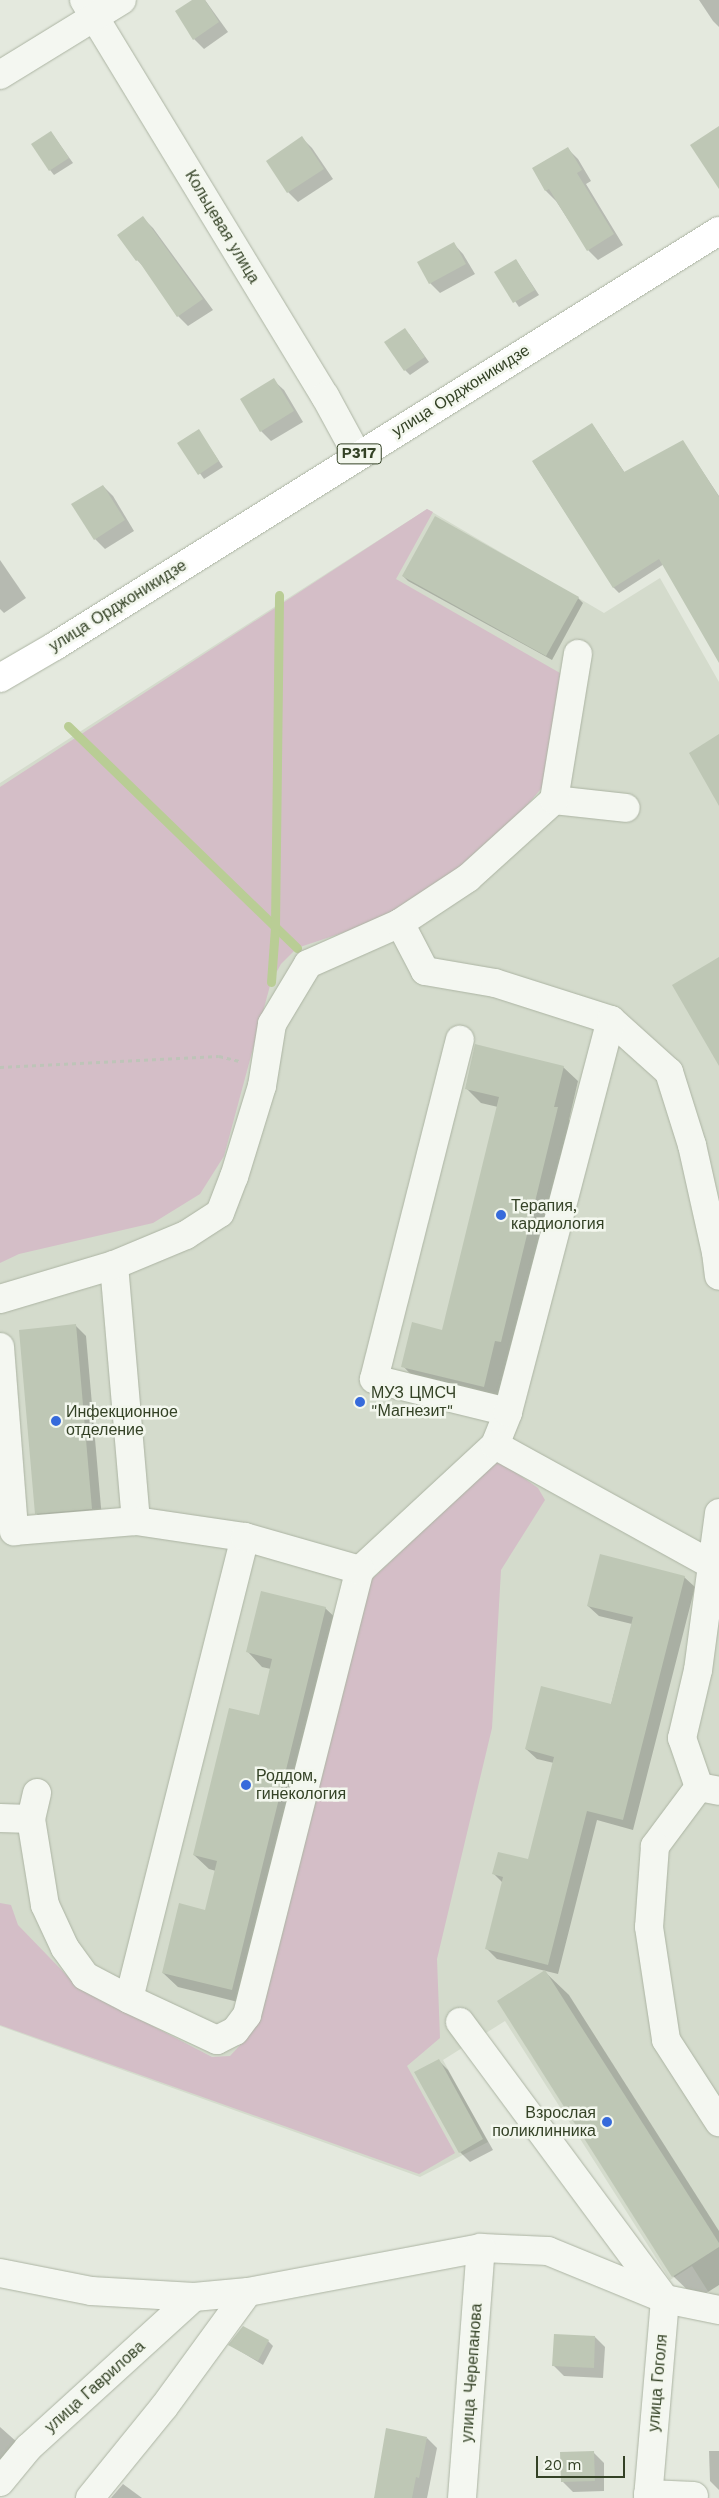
<!DOCTYPE html>
<html>
<head>
<meta charset="utf-8">
<style>
	body { margin:0 }
	#map { position:relative; width:719px; height:2498px; overflow:hidden; background:#e4e9de; font-family:"Work Sans",sans-serif }
	div>[style] { position:absolute }
	[style*='--x'] { left:calc(var(--x)*1px); top:calc(var(--y)*1px); width:calc(var(--w)*1px); rotate:calc(var(--a)*1deg) }
	.built>* { inset:0; background:#d4dbcc }
	.green>* { inset:0; background:#d4bec7 }
	.shadow>* { inset:0; background:#0003 }
	.stream>* { height:9px; margin:-4.5px; padding:0 4.5px; transform-origin:4.5px; border-radius:4.5px; background:#b9cd95 }
	.building>* { inset:0; background:#bec7b5 }
	.path>* { height:3px; margin-top:-1.5px; transform-origin:0; background:repeating-linear-gradient(90deg,#bec4b8 0 4px,transparent 0 8px) }
	.roads { filter:drop-shadow(0 0 1px #acb4a3) drop-shadow(0 0 1px #acb4a3) }
	.minor>* { height:28px; margin:-14px; padding:0 14px; transform-origin:14px; border-radius:14px; background:#f4f7f1 }
	.major>* { height:28px; margin:-14px; padding:0 14px; transform-origin:14px; border-radius:14px; background:#fff }
	.dots>* { width:14px; height:14px; translate:-50% -50%; box-sizing:border-box; border:2px solid #f3f7ee; border-radius:50% }
	span { translate:-50% -50%; white-space:nowrap; text-align:center; line-height:1.15; -webkit-text-stroke:5px #f3f7ee; paint-order:stroke }
	.shield-label span { padding:1px 4px; background:#f3f7ee; border:1px solid; border-radius:4px; -webkit-text-stroke-width:0 }
	.shield-label { font-size:15px; color:#344226; font-weight:700 }
	.street-label { font-size:16px; color:#344226 }
	.poi-label { font-size:16px; color:#344226 }
	.left { translate:0 -50%; text-align:left }
	.right { translate:-100% -50%; text-align:right }
	.scale { position:absolute; left:536px; top:2456px; width:89px; height:22px; box-sizing:border-box; border:2px solid #344226; border-top:0; padding-left:6px; font-size:15px; line-height:18px; white-space:nowrap; color:#344226; -webkit-text-stroke:4px #f3f7ee; paint-order:stroke }
</style>
</head>
<body>
<div id="map">
	<div class="built">
		<div style="clip-path:polygon(427px 509px,604px 613px,660px 578px,719px 682px,719px 2295px,711px 2296px,692px 2266px,670px 2280px,505px 2021px,443px 2060px,488px 2142px,420px 2177px,0 2026px,0 783px)"></div>
	</div>
	<div class="green">
		<div style="clip-path:polygon(427px 509px,433px 512px,396px 579px,560px 673px,546px 783px,504px 832px,457px 873px,396px 915px,297px 948px,281px 964px,271px 982px,224px 1156px,200px 1194px,153px 1223px,19px 1254px,0 1263px,0 787px)"></div>
		<div style="clip-path:polygon(498px 1460px,538px 1488px,545px 1500px,501px 1570px,492px 1728px,437px 1959px,440px 2038px,407px 2066px,455px 2153px,419px 2174px,0 2025px,0 1903px,11px 1905px,18px 1925px,78px 1987px,212px 2057px,230px 2056px,245px 2040px,371px 1580px)"></div>
	</div>
	<div class="shadow">
		<div style="clip-path:polygon(194px 0,205px 0,228px 32px,204px 49px,194px 39px)"></div>
		<div style="clip-path:polygon(699px 0,719px 0,719px 27px,713px 21px)"></div>
		<div style="clip-path:polygon(51px 132px,73px 163px,54px 175px,50px 170px)"></div>
		<div style="clip-path:polygon(302px 138px,312px 148px,333px 179px,298px 202px,288px 192px)"></div>
		<div style="clip-path:polygon(568px 149px,578px 159px,591px 181px,586px 184px,623px 245px,598px 260px,588px 250px,556px 201px,546px 191px,534px 169px)"></div>
		<div style="clip-path:polygon(143px 218px,153px 228px,213px 310px,188px 326px,178px 316px,147px 270px,137px 260px)"></div>
		<div style="clip-path:polygon(453px 243px,463px 254px,475px 274px,440px 293px,430px 283px)"></div>
		<div style="clip-path:polygon(516px 260px,539px 295px,519px 307px,496px 273px)"></div>
		<div style="clip-path:polygon(409px 334px,429px 362px,410px 375px,405px 370px)"></div>
		<div style="clip-path:polygon(273px 380px,284px 390px,303px 422px,271px 441px,261px 431px)"></div>
		<div style="clip-path:polygon(592px 424px,625px 473px,683px 442px,719px 496px,719px 660px,664px 564px,619px 593px,614px 588px,533px 462px)"></div>
		<div style="clip-path:polygon(199px 431px,223px 467px,204px 479px,179px 444px)"></div>
		<div style="clip-path:polygon(103px 486px,113px 496px,134px 531px,105px 549px,95px 539px)"></div>
		<div style="clip-path:polygon(0 560px,26px 598px,4px 613px,0 609px)"></div>
		<div style="clip-path:polygon(403px 576px,578px 598px,583px 603px,552px 660px,408px 581px)"></div>
		<div style="clip-path:polygon(563px 1067px,578px 1081px,569px 1120px,572px 1123px,499px 1401px,417px 1381px,403px 1366px,443px 1331px,498px 1107px,481px 1103px,466px 1088px)"></div>
		<div style="clip-path:polygon(76px 1326px,86px 1336px,102px 1519px,46px 1523px,36px 1513px)"></div>
		<div style="clip-path:polygon(684px 1577px,695px 1587px,633px 1830px,597px 1820px,558px 1974px,497px 1959px,487px 1949px,503px 1883px,494px 1874px,529px 1861px,554px 1763px,537px 1759px,526px 1749px,611px 1705px,632px 1624px,599px 1616px,588px 1606px)"></div>
		<div style="clip-path:polygon(325px 1608px,340px 1622px,246px 2004px,178px 1987px,163px 1973px,206px 1911px,216px 1871px,209px 1869px,194px 1855px,260px 1716px,271px 1669px,262px 1667px,248px 1652px)"></div>
		<div style="clip-path:polygon(545px 1972px,569px 1995px,719px 2231px,719px 2285px,697px 2299px,673px 2276px)"></div>
		<div style="clip-path:polygon(438px 2060px,448px 2070px,493px 2150px,470px 2162px,460px 2152px)"></div>
		<div style="clip-path:polygon(595px 2337px,605px 2347px,603px 2378px,564px 2376px,554px 2366px)"></div>
		<div style="clip-path:polygon(268px 2341px,273px 2346px,263px 2365px,230px 2345px)"></div>
		<div style="clip-path:polygon(0 2427px,18px 2443px,0 2464px)"></div>
		<div style="clip-path:polygon(427px 2438px,437px 2448px,427px 2498px,374px 2498px)"></div>
		<div style="clip-path:polygon(709px 2451px,719px 2451px,719px 2490px,710px 2481px)"></div>
		<div style="clip-path:polygon(593px 2452px,604px 2463px,604px 2491px,573px 2492px,563px 2482px)"></div>
		<div style="clip-path:polygon(123px 2484px,142px 2498px,111px 2498px)"></div>
	</div>
	<div class="stream">
		<div style="--x:68;--y:726;--w:319;--a:44.1"></div>
		<div style="--x:271;--y:982;--w:55;--a:-85.8"></div>
		<div style="--x:275;--y:927;--w:332;--a:-89.3"></div>
	</div>
	<div class="building">
		<div style="clip-path:polygon(192px 0,205px 0,219px 22px,193px 40px,175px 11px)"></div>
		<div style="clip-path:polygon(719px 126px,719px 189px,690px 145px)"></div>
		<div style="clip-path:polygon(51px 131px,69px 158px,49px 171px,31px 144px)"></div>
		<div style="clip-path:polygon(302px 136px,324px 169px,287px 193px,266px 161px)"></div>
		<div style="clip-path:polygon(568px 147px,582px 170px,577px 173px,614px 234px,587px 251px,549px 189px,545px 191px,532px 168px)"></div>
		<div style="clip-path:polygon(143px 216px,203px 299px,177px 317px,138px 260px,136px 261px,117px 235px)"></div>
		<div style="clip-path:polygon(454px 242px,466px 264px,429px 284px,417px 262px)"></div>
		<div style="clip-path:polygon(516px 259px,535px 290px,513px 303px,494px 272px)"></div>
		<div style="clip-path:polygon(405px 328px,425px 357px,404px 371px,384px 342px)"></div>
		<div style="clip-path:polygon(274px 378px,294px 411px,260px 432px,240px 399px)"></div>
		<div style="clip-path:polygon(592px 423px,624px 472px,683px 440px,719px 497px,719px 663px,659px 559px,613px 588px,532px 461px)"></div>
		<div style="clip-path:polygon(199px 429px,219px 461px,198px 475px,177px 443px)"></div>
		<div style="clip-path:polygon(103px 485px,125px 520px,94px 540px,71px 504px)"></div>
		<div style="clip-path:polygon(435px 516px,579px 597px,546px 656px,402px 576px)"></div>
		<div style="clip-path:polygon(719px 734px,719px 806px,689px 753px)"></div>
		<div style="clip-path:polygon(719px 957px,719px 1066px,672px 985px)"></div>
		<div style="clip-path:polygon(475px 1044px,564px 1066px,554px 1107px,558px 1107px,501px 1342px,495px 1341px,484px 1387px,401px 1367px,412px 1322px,442px 1330px,499px 1097px,465px 1089px)"></div>
		<div style="clip-path:polygon(76px 1324px,92px 1509px,35px 1514px,19px 1330px)"></div>
		<div style="clip-path:polygon(600px 1554px,685px 1576px,623px 1820px,587px 1811px,548px 1965px,485px 1949px,503px 1877px,492px 1874px,498px 1852px,528px 1859px,554px 1757px,525px 1749px,541px 1686px,611px 1704px,633px 1617px,587px 1606px)"></div>
		<div style="clip-path:polygon(261px 1591px,326px 1607px,232px 1990px,162px 1973px,179px 1903px,205px 1910px,217px 1861px,193px 1855px,229px 1708px,259px 1715px,272px 1659px,246px 1652px)"></div>
		<div style="clip-path:polygon(545px 1970px,719px 2243px,719px 2247px,672px 2277px,497px 2001px)"></div>
		<div style="clip-path:polygon(439px 2059px,483px 2139px,459px 2153px,414px 2072px)"></div>
		<div style="clip-path:polygon(243px 2326px,269px 2340px,258px 2361px,228px 2345px)"></div>
		<div style="clip-path:polygon(554px 2334px,595px 2336px,594px 2368px,552px 2366px)"></div>
		<div style="clip-path:polygon(386px 2428px,427px 2437px,419px 2478px,416px 2477px,412px 2498px,374px 2498px)"></div>
		<div style="clip-path:polygon(594px 2451px,595px 2481px,561px 2482px,560px 2452px)"></div>
	</div>
	<div class="path">
		<div style="--x:0;--y:1067;--w:219;--a:-2.9"></div>
		<div style="--x:219;--y:1056;--w:21;--a:14"></div>
	</div>
	<div class="roads">
		<div class="minor">
			<div style="--x:84;--y:0;--w:464;--a:58.7"></div>
			<div style="--x:325;--y:396;--w:67;--a:61.5"></div>
			<div style="--x:0;--y:75;--w:143;--a:-31.6"></div>
			<div style="--x:554;--y:800;--w:72;--a:6.3"></div>
			<div style="--x:400;--y:923;--w:82;--a:-33.5"></div>
			<div style="--x:468;--y:878;--w:116;--a:-42.2"></div>
			<div style="--x:554;--y:800;--w:148;--a:-80.7"></div>
			<div style="--x:114;--y:1265;--w:257;--a:85.1"></div>
			<div style="--x:0;--y:1299;--w:119;--a:-16.6"></div>
			<div style="--x:114;--y:1265;--w:78;--a:-22.6"></div>
			<div style="--x:186;--y:1235;--w:40;--a:-32.9"></div>
			<div style="--x:220;--y:1213;--w:39;--a:-69"></div>
			<div style="--x:234;--y:1177;--w:95;--a:-72.9"></div>
			<div style="--x:262;--y:1086;--w:63;--a:-80.8"></div>
			<div style="--x:272;--y:1024;--w:70;--a:-59"></div>
			<div style="--x:308;--y:964;--w:101;--a:-24"></div>
			<div style="--x:400;--y:923;--w:54;--a:62.5"></div>
			<div style="--x:425;--y:971;--w:71;--a:9.7"></div>
			<div style="--x:495;--y:983;--w:122;--a:17.7"></div>
			<div style="--x:611;--y:1020;--w:78;--a:41.9"></div>
			<div style="--x:669;--y:1072;--w:77;--a:72.5"></div>
			<div style="--x:692;--y:1145;--w:110;--a:77.4"></div>
			<div style="--x:716;--y:1252;--w:24;--a:83"></div>
			<div style="--x:0;--y:1347;--w:185;--a:85.6"></div>
			<div style="--x:14;--y:1531;--w:122;--a:-4.7"></div>
			<div style="--x:136;--y:1521;--w:110;--a:8.4"></div>
			<div style="--x:245;--y:1537;--w:476;--a:104.1"></div>
			<div style="--x:129;--y:1999;--w:97;--a:25"></div>
			<div style="--x:217;--y:2040;--w:20;--a:-27"></div>
			<div style="--x:235;--y:2031;--w:20;--a:-53"></div>
			<div style="--x:247;--y:2015;--w:459;--a:-75.8"></div>
			<div style="--x:360;--y:1570;--w:184;--a:-42.8"></div>
			<div style="--x:495;--y:1445;--w:35;--a:-68"></div>
			<div style="--x:508;--y:1412;--w:138;--a:-166.2"></div>
			<div style="--x:374;--y:1379;--w:350;--a:-75.8"></div>
			<div style="--x:508;--y:1412;--w:405;--a:-75.3"></div>
			<div style="--x:495;--y:1445;--w:248;--a:28.9"></div>
			<div style="--x:719;--y:1513;--w:158;--a:97.6"></div>
			<div style="--x:698;--y:1670;--w:70;--a:103.2"></div>
			<div style="--x:682;--y:1738;--w:52;--a:70.9"></div>
			<div style="--x:699;--y:1787;--w:20;--a:11"></div>
			<div style="--x:245;--y:1537;--w:120;--a:16"></div>
			<div style="--x:699;--y:1787;--w:74;--a:126.7"></div>
			<div style="--x:655;--y:1846;--w:81;--a:94.2"></div>
			<div style="--x:649;--y:1927;--w:114;--a:81.4"></div>
			<div style="--x:666;--y:2040;--w:98;--a:57.1"></div>
			<div style="--x:37;--y:1793;--w:27;--a:103"></div>
			<div style="--x:31;--y:1819;--w:87;--a:80.8"></div>
			<div style="--x:45;--y:1905;--w:47;--a:65.1"></div>
			<div style="--x:65;--y:1948;--w:34;--a:54"></div>
			<div style="--x:85;--y:1976;--w:50;--a:27.6"></div>
			<div style="--x:0;--y:1818;--w:31;--a:2"></div>
			<div style="--x:460;--y:2022;--w:345;--a:53.5"></div>
			<div style="--x:0;--y:2273;--w:93;--a:11.2"></div>
			<div style="--x:91;--y:2291;--w:103;--a:3.3"></div>
			<div style="--x:194;--y:2297;--w:54;--a:-5.3"></div>
			<div style="--x:248;--y:2292;--w:237;--a:-10.7"></div>
			<div style="--x:481;--y:2248;--w:67;--a:2.6"></div>
			<div style="--x:548;--y:2251;--w:126;--a:22.3"></div>
			<div style="--x:665;--y:2299;--w:55;--a:11.5"></div>
			<div style="--x:0;--y:2482;--w:44;--a:-50.5"></div>
			<div style="--x:28;--y:2448;--w:224;--a:-42.3"></div>
			<div style="--x:648;--y:2494;--w:46;--a:2.5"></div>
			<div style="--x:90;--y:2498;--w:117;--a:-50.9"></div>
			<div style="--x:164;--y:2407;--w:142;--a:-53.9"></div>
			<div style="--x:462;--y:2498;--w:251;--a:-85.7"></div>
			<div style="--x:648;--y:2498;--w:200;--a:-85.1"></div>
		</div>
		<div class="major">
			<div style="--x:0;--y:678;--w:64;--a:-30.2"></div>
			<div style="--x:55;--y:646;--w:783;--a:-32.01"></div>
		</div>
	</div>
	<div class="dots">
		<div style="left:501px;top:1215px;background:#366adb"></div>
		<div style="left:360px;top:1402px;background:#366adb"></div>
		<div style="left:56px;top:1421px;background:#366adb"></div>
		<div style="left:246px;top:1785px;background:#366adb"></div>
		<div style="left:607px;top:2122px;background:#366adb"></div>
	</div>
	<div class="shield-label">
		<span style="left:359px;top:454px">Р317</span>
	</div>
	<div class="street-label">
		<span style="left:222px;top:227px;rotate:59deg">Кольцевая улица</span>
		<span style="left:461px;top:391px;rotate:-32deg">улица Орджоникидзе</span>
		<span style="left:118px;top:606px;rotate:-32deg">улица Орджоникидзе</span>
		<span style="left:472px;top:2373px;rotate:-86deg">улица Черепанова</span>
		<span style="left:658px;top:2383px;rotate:-85deg">улица Гоголя</span>
		<span style="left:95px;top:2387px;rotate:-42deg">улица Гаврилова</span>
	</div>
	<div class="poi-label">
		<span class="left" style="left:511px;top:1215px">Терапия,<br>кардиология</span>
		<span class="left" style="left:371px;top:1402px">МУЗ ЦМСЧ<br>"Магнезит"</span>
		<span class="left" style="left:66px;top:1421px">Инфекционное<br>отделение</span>
		<span class="left" style="left:256px;top:1785px">Роддом,<br>гинекология</span>
		<span class="right" style="left:596px;top:2122px">Взрослая<br>поликлинника</span>
	</div>
	<div class="scale">20 m</div>
</div>
</body>
</html>
